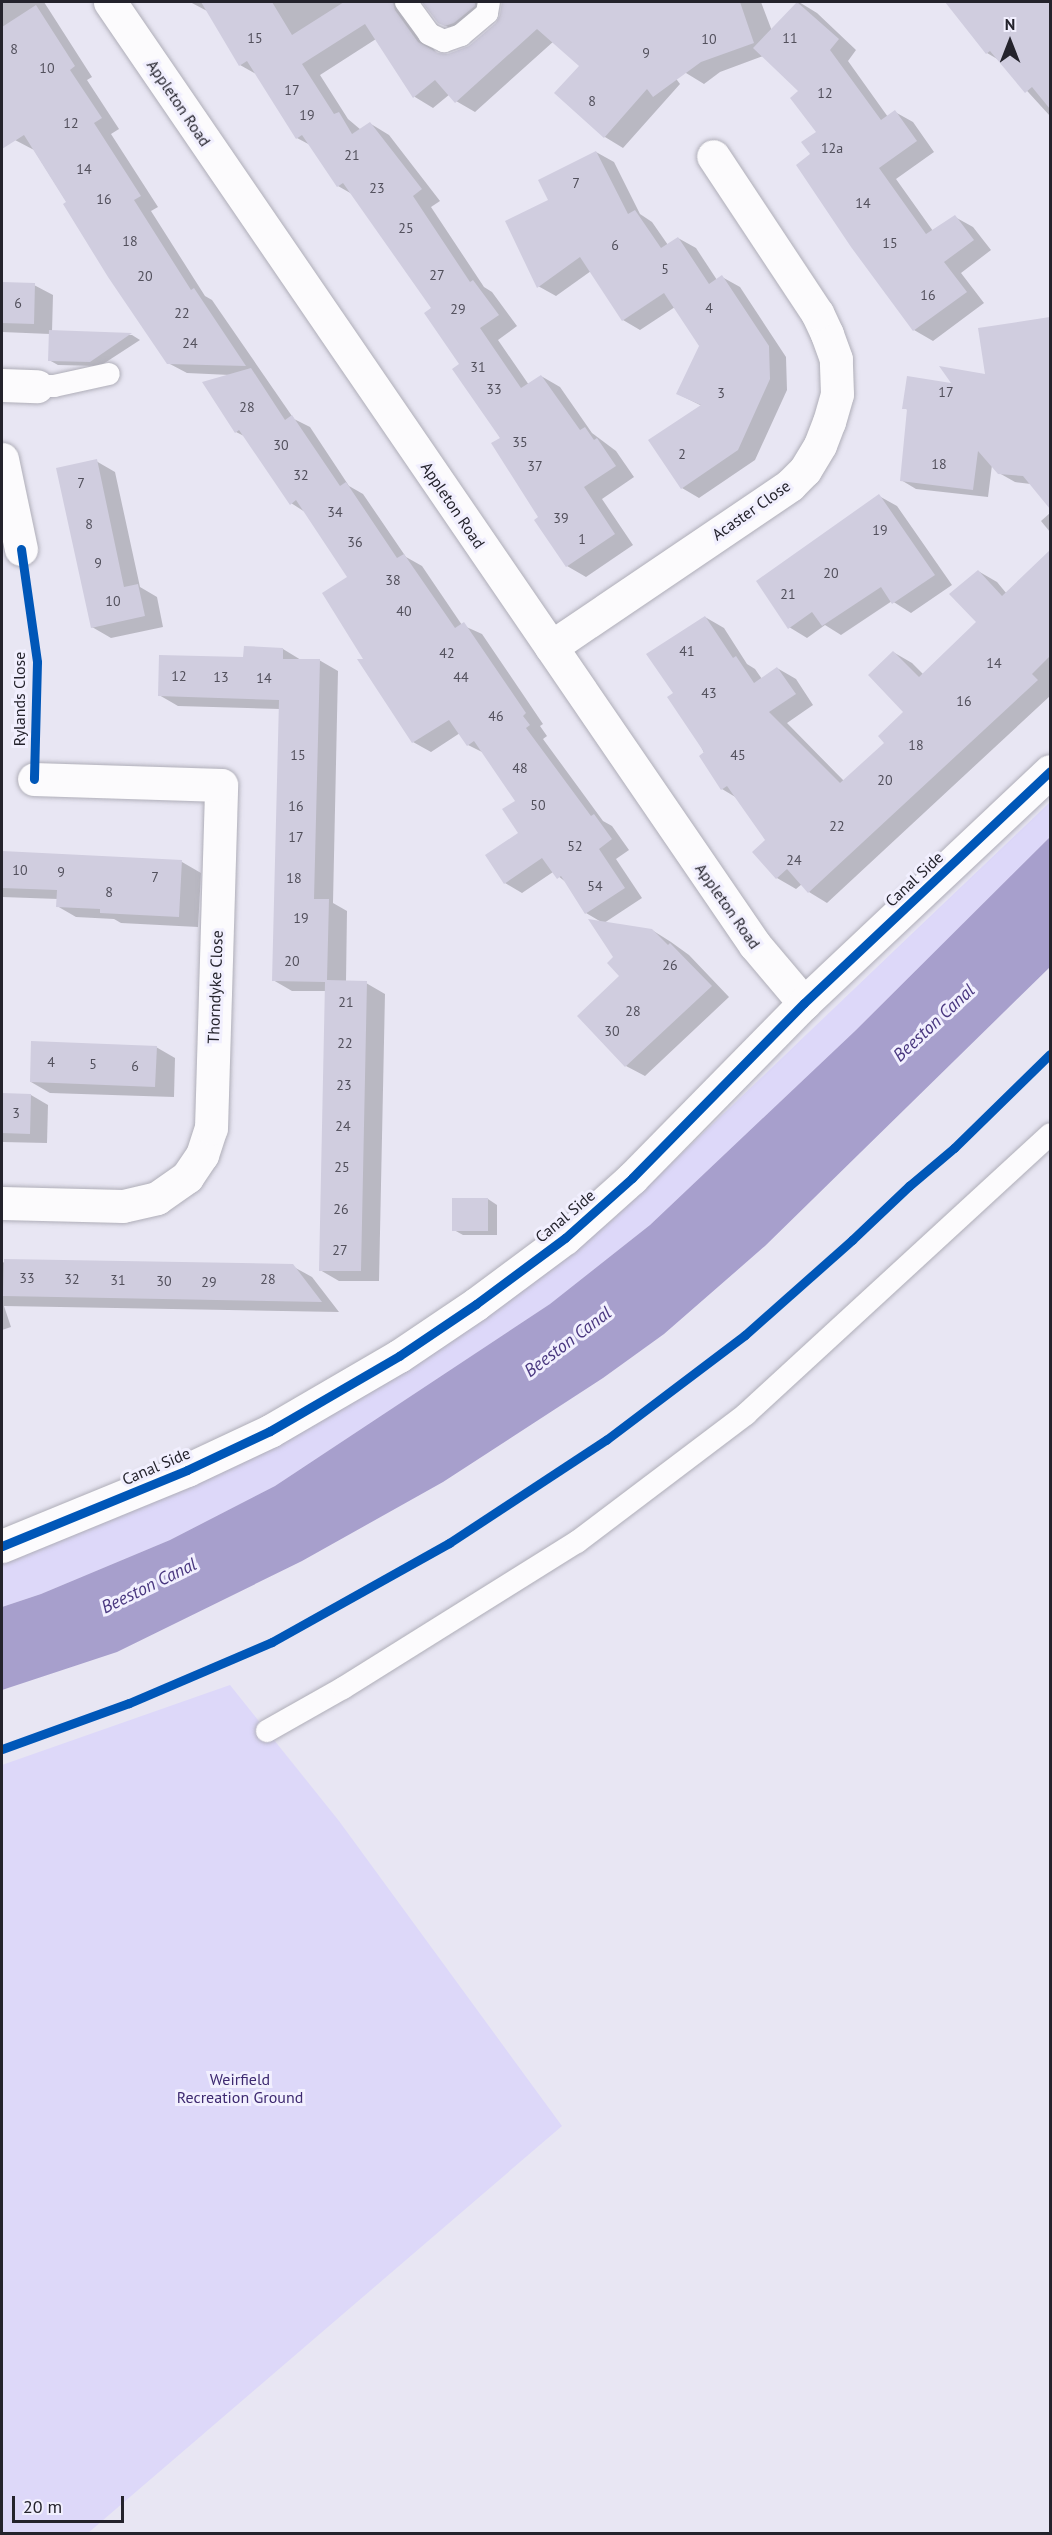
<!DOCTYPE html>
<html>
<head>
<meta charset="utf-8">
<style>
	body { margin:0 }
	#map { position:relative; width:1052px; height:2535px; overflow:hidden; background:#e8e6f3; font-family:"PT Sans",sans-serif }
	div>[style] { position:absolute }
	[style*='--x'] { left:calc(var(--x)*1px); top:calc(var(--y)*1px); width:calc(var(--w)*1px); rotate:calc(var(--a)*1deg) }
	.green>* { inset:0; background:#ddd8f9 }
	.water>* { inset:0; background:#a79fcc }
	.shadow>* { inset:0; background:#0003 }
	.building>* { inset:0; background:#d0cddf }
	.roads { filter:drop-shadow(0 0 2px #afaeb8) drop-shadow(0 0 2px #afaeb8) }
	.lane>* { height:22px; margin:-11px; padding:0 11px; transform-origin:11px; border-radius:11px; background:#fcfbfd }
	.street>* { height:33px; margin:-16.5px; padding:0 16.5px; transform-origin:16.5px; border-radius:16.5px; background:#fcfbfd }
	.secondary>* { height:33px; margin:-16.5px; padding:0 16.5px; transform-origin:16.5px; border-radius:16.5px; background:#fcfbfd }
	.cycleway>* { height:9px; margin:-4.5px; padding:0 4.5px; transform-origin:4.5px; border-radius:4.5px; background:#0057b8 }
	span { translate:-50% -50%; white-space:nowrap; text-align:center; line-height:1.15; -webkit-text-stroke:6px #f1effe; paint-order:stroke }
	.number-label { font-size:14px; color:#52505c }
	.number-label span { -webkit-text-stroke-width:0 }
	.street-label { font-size:16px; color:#24232c }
	.park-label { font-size:16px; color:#3d2970 }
	.water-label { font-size:18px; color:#49377f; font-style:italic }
	.frame { position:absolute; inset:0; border:3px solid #24232c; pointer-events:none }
	.north { position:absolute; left:980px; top:12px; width:60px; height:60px; -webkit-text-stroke:4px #f1effe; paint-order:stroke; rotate:0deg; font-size:16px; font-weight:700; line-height:24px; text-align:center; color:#24232c }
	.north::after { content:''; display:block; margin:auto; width:21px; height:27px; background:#24232c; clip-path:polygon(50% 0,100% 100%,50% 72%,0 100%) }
	.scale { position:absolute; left:12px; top:2496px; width:112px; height:27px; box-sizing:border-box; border:3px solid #24232c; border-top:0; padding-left:8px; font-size:18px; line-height:21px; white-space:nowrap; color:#24232c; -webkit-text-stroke:4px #f1effe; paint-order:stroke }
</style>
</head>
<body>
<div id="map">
	<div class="green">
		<div style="clip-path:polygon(1050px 802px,1050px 837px,855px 1031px,650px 1225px,550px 1304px,275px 1486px,170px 1540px,41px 1594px,2px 1607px,2px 1563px,89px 1529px,244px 1462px,384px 1382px,537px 1277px,611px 1221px)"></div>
		<div style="clip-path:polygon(230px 1685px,339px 1821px,562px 2126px,88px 2533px,2px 2533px,2px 1765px)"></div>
	</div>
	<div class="water">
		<div style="clip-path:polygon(1050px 837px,1050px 967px,765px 1246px,664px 1334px,603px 1378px,443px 1482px,302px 1561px,117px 1652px,2px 1690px,2px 1607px,41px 1594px,170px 1540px,275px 1486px,550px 1304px,650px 1225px,855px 1031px)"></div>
	</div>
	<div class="shadow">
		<div style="clip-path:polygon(2px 2px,44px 2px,92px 77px,87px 80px,119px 129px,111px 134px,158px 207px,151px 211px,205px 296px,212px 300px,294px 419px,310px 427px,349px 486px,363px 494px,406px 557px,422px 566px,462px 625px,482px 634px,543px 724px,540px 726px,547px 736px,543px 739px,603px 821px,612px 826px,629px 850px,616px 859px,642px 898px,604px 923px,652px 930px,671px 942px,689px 955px,729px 997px,645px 1076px,626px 1066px,621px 977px,603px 923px,586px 913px,567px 883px,553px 872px,522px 893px,505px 883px,520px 834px,517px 802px,484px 753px,468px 745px,460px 733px,431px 752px,413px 742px,366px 660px,349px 577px,305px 512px,291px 503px,246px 437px,236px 432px,230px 375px,187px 373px,168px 363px,34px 150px,15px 140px,2px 117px,23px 102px,2px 67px)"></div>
		<div style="clip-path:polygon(190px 2px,417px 2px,411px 16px,437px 54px,449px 55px,467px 49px,491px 32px,526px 2px,588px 2px,589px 7px,597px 2px,613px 2px,623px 7px,680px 84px,623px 148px,605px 137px,581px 65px,554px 41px,475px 112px,456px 101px,450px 94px,433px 108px,415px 97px,376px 39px,320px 75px,348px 119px,361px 130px,371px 124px,389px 135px,440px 201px,431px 207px,484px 287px,492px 292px,517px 326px,498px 340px,529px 385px,541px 376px,560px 387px,592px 433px,616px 451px,634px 477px,602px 499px,633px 545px,586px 577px,567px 566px,433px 309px,352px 194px,338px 186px,312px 146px,297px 138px,258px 75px,240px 65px,209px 12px)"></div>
		<div style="clip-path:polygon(422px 2px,479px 2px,491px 18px,459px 33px,439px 22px)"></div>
		<div style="clip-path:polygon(675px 2px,761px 2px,772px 31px,799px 2px,817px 13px,856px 50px,848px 61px,888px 117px,895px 112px,913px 122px,934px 152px,896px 179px,933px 231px,955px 217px,973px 227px,991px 250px,961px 273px,984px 303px,933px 341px,914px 330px,852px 246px,812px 155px,818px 132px,800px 92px,763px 56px,720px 72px,704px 84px,686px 73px,662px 6px)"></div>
		<div style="clip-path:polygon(950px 2px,1039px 2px,1050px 16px,1050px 116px,999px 60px,987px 53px)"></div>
		<div style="clip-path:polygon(596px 152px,614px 162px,640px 214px,652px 222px,668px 245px,678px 238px,696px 248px,717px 280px,722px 277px,740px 287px,786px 357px,787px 390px,755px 460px,699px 498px,682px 488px,702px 406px,678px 394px,700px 346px,675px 307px,640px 330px,623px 320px,591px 271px,556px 296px,538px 286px,550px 201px)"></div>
		<div style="clip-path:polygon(2px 284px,34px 285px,53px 295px,52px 332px,132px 335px,140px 340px,100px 366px,58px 365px,49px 360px,50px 334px,2px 332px)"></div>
		<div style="clip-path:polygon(1050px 319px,1050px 507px,1031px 484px,1015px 482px,999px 473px,992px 465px,988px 497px,916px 489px,901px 480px,908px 410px,904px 408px,954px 385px,987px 376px,980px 329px)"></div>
		<div style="clip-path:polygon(96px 461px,115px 472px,140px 587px,157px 597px,163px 627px,111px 638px,92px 627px)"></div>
		<div style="clip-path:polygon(879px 496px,897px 506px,952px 585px,911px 613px,892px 601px,841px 635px,825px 625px,807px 638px,789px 627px)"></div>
		<div style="clip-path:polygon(1050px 513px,1050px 532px,1041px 521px)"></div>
		<div style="clip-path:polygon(1050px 552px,1050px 696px,827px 903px,809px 892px,802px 884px,796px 889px,777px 878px,754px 852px,767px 840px,737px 798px,722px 789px,675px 694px,705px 617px,724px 628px,747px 664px,755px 669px,762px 679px,777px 668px,796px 679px,813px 705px,787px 723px,844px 781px,886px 743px,905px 712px,893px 652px,912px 663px,924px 675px,979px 622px,978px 571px,997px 582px,1007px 594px)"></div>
		<div style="clip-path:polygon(283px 649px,301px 660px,319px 660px,338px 671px,333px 903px,347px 911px,346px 982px,366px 983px,385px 994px,379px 1281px,339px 1281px,320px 1270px,327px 991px,292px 991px,273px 980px,280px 709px,178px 706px,159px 695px,245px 658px)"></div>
		<div style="clip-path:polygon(2px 853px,182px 862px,201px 873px,198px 927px,121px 923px,114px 919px,76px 917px,57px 906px,58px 899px,2px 897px)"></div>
		<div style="clip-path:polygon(156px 1047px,175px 1058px,174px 1097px,50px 1093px,31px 1082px)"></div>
		<div style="clip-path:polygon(2px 1094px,31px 1095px,48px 1105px,47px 1143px,2px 1142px)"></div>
		<div style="clip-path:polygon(488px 1199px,497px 1205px,497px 1235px,463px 1235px,454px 1230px)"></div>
		<div style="clip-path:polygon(9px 1260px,292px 1266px,312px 1277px,339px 1312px,4px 1306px,11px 1327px,2px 1330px,2px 1263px)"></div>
	</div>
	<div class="building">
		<div style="clip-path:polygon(201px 2px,272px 2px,292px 35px,344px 2px,393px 2px,395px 10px,418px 42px,438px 53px,448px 54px,469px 46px,496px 23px,500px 15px,502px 2px,740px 2px,754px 43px,701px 62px,653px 97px,647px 89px,604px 138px,554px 93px,579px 66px,537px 29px,455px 103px,435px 80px,413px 98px,365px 24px,302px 64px,334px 114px,339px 112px,352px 134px,370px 122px,422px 189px,413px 196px,470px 282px,473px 280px,499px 315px,480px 328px,521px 388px,541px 375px,580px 430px,585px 427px,594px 440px,597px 438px,616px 466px,584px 487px,615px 534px,566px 567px,534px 520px,538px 517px,491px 443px,500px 438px,452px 369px,459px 364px,424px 313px,431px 308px,343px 183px,337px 187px,302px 135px,296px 139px,247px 61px,239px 66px)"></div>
		<div style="clip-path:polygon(422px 2px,475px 2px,475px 6px,454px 23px,445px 26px,438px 23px)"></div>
		<div style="clip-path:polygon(797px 2px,839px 39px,830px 50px,881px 120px,895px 110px,917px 141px,879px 168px,926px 234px,955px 215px,974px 240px,944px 262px,967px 292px,913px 331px,851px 247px,796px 165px,810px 154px,801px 142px,816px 132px,790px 98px,798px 91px,753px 48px)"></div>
		<div style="clip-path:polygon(945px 2px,1050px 2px,1050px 109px,1032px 87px,1025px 93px,990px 51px,986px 54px)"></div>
		<div style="clip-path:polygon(36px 5px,75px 66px,70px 70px,102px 118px,94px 123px,141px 196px,134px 200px,191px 290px,194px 288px,246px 366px,167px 364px,108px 277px,63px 204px,66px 202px,24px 135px,2px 149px,2px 27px)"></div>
		<div style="clip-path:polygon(596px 151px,628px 214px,635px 210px,661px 248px,678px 237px,709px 284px,722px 275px,769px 346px,770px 379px,738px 450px,681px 489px,648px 440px,701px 405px,676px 394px,699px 346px,664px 293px,622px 321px,580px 257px,537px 288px,505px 221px,548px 200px,538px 180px)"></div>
		<div style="clip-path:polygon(2px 282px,35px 283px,34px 324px,2px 323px)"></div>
		<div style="clip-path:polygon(1050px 317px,1050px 509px,1023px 476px,998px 474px,978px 451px,973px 490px,900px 481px,907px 409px,902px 409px,907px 376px,951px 383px,939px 366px,985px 374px,978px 328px)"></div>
		<div style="clip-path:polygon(49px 330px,132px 333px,90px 362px,48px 361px)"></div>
		<div style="clip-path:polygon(251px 368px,285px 420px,292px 415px,340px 486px,346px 482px,397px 558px,404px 554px,455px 628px,464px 622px,526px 713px,523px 716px,530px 725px,526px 728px,591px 816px,594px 814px,612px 839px,599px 849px,625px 888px,585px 914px,561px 876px,557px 879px,542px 858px,504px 884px,485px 855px,518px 833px,502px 809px,515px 801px,474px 741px,467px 746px,449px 720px,412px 743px,357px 659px,363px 659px,322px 593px,347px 577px,296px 500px,290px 505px,239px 430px,235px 433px,202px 382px)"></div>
		<div style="clip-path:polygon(97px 459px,124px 587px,138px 584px,145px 616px,91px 628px,56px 468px)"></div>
		<div style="clip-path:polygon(879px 494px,935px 575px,892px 604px,881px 587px,822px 626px,812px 612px,788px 629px,756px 581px)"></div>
		<div style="clip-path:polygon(1050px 550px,1050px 656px,1032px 674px,1038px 680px,808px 893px,787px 869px,776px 879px,752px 852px,765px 840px,727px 786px,721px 790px,699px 756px,704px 752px,667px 697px,673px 693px,646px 654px,705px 616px,733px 658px,736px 656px,754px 683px,777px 667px,796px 694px,769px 712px,840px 783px,884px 743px,878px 736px,903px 712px,868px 675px,893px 651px,919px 677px,976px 622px,949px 594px,978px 570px,1002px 596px)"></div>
		<div style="clip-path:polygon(244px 646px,283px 648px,283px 659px,320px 659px,314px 899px,329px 899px,327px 980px,367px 981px,361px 1271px,319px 1271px,325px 982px,272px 981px,279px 700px,158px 696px,159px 655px,243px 657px)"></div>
		<div style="clip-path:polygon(2px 851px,182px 860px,179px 917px,100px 913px,100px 909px,56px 907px,57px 890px,2px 888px)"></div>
		<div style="clip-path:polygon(588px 919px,652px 929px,668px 945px,670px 943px,712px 986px,625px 1067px,577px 1016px,619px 976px,607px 963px,613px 957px)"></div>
		<div style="clip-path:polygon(31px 1041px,157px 1046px,155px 1087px,30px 1082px)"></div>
		<div style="clip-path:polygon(2px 1093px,31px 1094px,30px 1134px,2px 1133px)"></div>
		<div style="clip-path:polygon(452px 1198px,488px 1198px,488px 1231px,452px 1231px)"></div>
		<div style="clip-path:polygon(4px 1259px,293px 1264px,322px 1302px,3px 1296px)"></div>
	</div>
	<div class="roads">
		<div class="lane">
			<div style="--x:406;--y:2;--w:39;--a:54"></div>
			<div style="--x:429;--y:34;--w:17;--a:25"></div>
			<div style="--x:444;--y:41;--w:18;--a:-19"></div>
			<div style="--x:461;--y:35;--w:34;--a:-40"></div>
			<div style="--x:487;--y:13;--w:11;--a:-80"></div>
			<div style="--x:37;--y:386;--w:17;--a:0"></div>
			<div style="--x:54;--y:386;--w:56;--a:-12.3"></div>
			<div style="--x:267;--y:1731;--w:87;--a:-29.5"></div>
			<div style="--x:343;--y:1688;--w:276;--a:-32"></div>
			<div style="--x:577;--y:1542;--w:212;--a:-37.1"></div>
			<div style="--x:746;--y:1414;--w:413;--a:-42.6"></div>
		</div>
		<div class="street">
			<div style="--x:110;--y:2;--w:1142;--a:55.63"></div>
			<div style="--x:755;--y:945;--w:76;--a:49.8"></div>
			<div style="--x:2;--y:385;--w:35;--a:2"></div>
			<div style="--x:2;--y:459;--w:92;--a:78.1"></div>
			<div style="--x:551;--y:647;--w:289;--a:-34.1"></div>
			<div style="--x:790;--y:485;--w:21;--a:-45"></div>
			<div style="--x:805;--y:470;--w:29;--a:-59"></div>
			<div style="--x:820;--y:445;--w:25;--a:-69"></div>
			<div style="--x:829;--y:422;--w:29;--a:-74"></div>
			<div style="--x:837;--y:394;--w:35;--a:-92"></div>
			<div style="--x:836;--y:359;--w:27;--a:-110"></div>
			<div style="--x:827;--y:334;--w:23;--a:-115"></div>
			<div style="--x:817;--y:313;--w:188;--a:-123.5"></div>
			<div style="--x:2;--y:1203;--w:121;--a:1.4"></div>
			<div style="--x:123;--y:1206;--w:35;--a:-13"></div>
			<div style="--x:157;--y:1198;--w:37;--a:-35"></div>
			<div style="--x:187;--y:1177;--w:27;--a:-56"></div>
			<div style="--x:202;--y:1155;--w:28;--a:-72"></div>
			<div style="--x:211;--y:1128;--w:343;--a:-88.3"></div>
			<div style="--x:221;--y:785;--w:187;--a:-178.2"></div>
		</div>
		<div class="secondary">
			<div style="--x:2;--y:1546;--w:200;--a:-22.3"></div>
			<div style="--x:187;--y:1470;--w:92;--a:-25.2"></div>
			<div style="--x:270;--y:1431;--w:149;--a:-30.2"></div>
			<div style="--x:399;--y:1356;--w:93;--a:-34"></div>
			<div style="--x:476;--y:1304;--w:111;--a:-36.6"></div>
			<div style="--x:565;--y:1238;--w:90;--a:-41.8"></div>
			<div style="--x:632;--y:1178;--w:245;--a:-45.5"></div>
			<div style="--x:804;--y:1003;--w:338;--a:-43.3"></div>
		</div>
	</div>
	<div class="cycleway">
		<div style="--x:21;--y:549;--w:114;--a:81.9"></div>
		<div style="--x:37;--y:662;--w:117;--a:91.5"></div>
		<div style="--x:2;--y:1546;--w:200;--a:-22.3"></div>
		<div style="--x:187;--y:1470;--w:92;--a:-25.2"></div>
		<div style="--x:270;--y:1431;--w:149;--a:-30.2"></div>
		<div style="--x:399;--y:1356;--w:93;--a:-34"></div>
		<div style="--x:476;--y:1304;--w:111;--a:-36.6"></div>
		<div style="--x:565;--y:1238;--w:90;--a:-41.8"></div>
		<div style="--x:632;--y:1178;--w:245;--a:-45.5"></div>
		<div style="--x:804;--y:1003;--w:338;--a:-43.3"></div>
		<div style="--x:2;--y:1749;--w:135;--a:-19.9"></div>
		<div style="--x:129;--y:1703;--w:155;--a:-23.1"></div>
		<div style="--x:272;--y:1642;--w:203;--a:-29.2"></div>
		<div style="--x:449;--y:1543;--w:188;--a:-33.3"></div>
		<div style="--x:606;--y:1440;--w:174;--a:-37.1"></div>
		<div style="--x:745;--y:1335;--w:143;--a:-41.6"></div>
		<div style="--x:852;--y:1240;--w:79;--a:-43.5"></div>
		<div style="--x:909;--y:1186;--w:59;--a:-40.2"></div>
		<div style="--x:954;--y:1148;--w:134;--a:-44.4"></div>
	</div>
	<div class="number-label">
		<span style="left:255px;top:38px">15</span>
		<span style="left:790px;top:38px">11</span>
		<span style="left:709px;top:39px">10</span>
		<span style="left:14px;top:49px">8</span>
		<span style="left:646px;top:53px">9</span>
		<span style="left:47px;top:68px">10</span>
		<span style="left:292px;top:90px">17</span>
		<span style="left:825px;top:93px">12</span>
		<span style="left:592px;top:101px">8</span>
		<span style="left:307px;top:115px">19</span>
		<span style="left:71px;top:123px">12</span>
		<span style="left:832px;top:148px">12a</span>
		<span style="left:352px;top:155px">21</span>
		<span style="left:84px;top:169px">14</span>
		<span style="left:576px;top:183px">7</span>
		<span style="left:377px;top:188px">23</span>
		<span style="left:104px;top:199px">16</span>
		<span style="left:863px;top:203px">14</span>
		<span style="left:406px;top:228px">25</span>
		<span style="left:130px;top:241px">18</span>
		<span style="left:890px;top:243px">15</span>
		<span style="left:615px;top:245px">6</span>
		<span style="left:665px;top:269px">5</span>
		<span style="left:437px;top:275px">27</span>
		<span style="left:145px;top:276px">20</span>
		<span style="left:928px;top:295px">16</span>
		<span style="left:18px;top:303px">6</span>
		<span style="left:709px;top:308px">4</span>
		<span style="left:458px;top:309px">29</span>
		<span style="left:182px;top:313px">22</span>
		<span style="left:190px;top:343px">24</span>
		<span style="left:478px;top:367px">31</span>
		<span style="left:494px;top:389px">33</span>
		<span style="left:946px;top:392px">17</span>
		<span style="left:721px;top:393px">3</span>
		<span style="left:247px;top:407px">28</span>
		<span style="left:520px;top:442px">35</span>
		<span style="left:281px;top:445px">30</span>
		<span style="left:682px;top:454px">2</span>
		<span style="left:939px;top:464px">18</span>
		<span style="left:535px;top:466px">37</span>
		<span style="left:301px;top:475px">32</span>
		<span style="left:81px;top:483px">7</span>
		<span style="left:335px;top:512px">34</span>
		<span style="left:561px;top:518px">39</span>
		<span style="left:89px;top:524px">8</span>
		<span style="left:880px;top:530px">19</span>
		<span style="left:582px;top:539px">1</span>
		<span style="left:355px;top:542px">36</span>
		<span style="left:98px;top:563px">9</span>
		<span style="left:831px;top:573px">20</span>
		<span style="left:393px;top:580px">38</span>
		<span style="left:788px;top:594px">21</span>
		<span style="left:113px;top:601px">10</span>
		<span style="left:404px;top:611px">40</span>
		<span style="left:687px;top:651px">41</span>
		<span style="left:447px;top:653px">42</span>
		<span style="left:994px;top:663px">14</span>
		<span style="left:179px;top:676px">12</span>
		<span style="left:221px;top:677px">13</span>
		<span style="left:461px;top:677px">44</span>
		<span style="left:264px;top:678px">14</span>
		<span style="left:709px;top:693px">43</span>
		<span style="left:964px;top:701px">16</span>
		<span style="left:496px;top:716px">46</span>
		<span style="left:916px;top:745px">18</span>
		<span style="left:298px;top:755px">15</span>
		<span style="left:738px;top:755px">45</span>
		<span style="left:520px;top:768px">48</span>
		<span style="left:885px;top:780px">20</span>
		<span style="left:538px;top:805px">50</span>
		<span style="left:296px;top:806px">16</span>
		<span style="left:837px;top:826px">22</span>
		<span style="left:296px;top:837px">17</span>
		<span style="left:575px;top:846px">52</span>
		<span style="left:794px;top:860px">24</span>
		<span style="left:20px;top:870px">10</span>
		<span style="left:61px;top:872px">9</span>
		<span style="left:155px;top:877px">7</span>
		<span style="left:294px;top:878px">18</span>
		<span style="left:595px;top:886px">54</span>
		<span style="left:109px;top:892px">8</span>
		<span style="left:301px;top:918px">19</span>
		<span style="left:292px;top:961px">20</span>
		<span style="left:670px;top:965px">26</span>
		<span style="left:346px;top:1002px">21</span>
		<span style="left:633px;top:1011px">28</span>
		<span style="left:612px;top:1031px">30</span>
		<span style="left:345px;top:1043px">22</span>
		<span style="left:51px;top:1062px">4</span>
		<span style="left:93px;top:1064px">5</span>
		<span style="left:135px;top:1066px">6</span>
		<span style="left:344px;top:1085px">23</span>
		<span style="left:16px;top:1113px">3</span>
		<span style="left:343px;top:1126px">24</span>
		<span style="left:342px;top:1167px">25</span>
		<span style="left:341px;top:1209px">26</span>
		<span style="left:340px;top:1250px">27</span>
		<span style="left:27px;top:1278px">33</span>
		<span style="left:72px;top:1279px">32</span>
		<span style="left:268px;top:1279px">28</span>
		<span style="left:118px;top:1280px">31</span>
		<span style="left:164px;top:1281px">30</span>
		<span style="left:209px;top:1282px">29</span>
	</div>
	<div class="street-label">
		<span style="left:179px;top:103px;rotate:56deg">Appleton Road</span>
		<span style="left:453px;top:505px;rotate:56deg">Appleton Road</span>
		<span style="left:751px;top:510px;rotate:-35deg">Acaster Close</span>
		<span style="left:19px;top:699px;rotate:-90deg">Rylands Close</span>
		<span style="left:914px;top:879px;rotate:-43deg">Canal Side</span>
		<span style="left:728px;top:906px;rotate:55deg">Appleton Road</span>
		<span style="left:215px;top:987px;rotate:-88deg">Thorndyke Close</span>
		<span style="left:565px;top:1216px;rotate:-40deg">Canal Side</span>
		<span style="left:156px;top:1466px;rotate:-23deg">Canal Side</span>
	</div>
	<div class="park-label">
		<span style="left:240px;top:2088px">Weirfield<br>Recreation Ground</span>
	</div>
	<div class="water-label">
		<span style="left:934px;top:1023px;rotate:-43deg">Beeston Canal</span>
		<span style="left:568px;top:1342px;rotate:-37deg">Beeston Canal</span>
		<span style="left:149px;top:1586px;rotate:-26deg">Beeston Canal</span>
	</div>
	<div class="frame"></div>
	<div class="north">N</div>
	<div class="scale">20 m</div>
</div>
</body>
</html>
